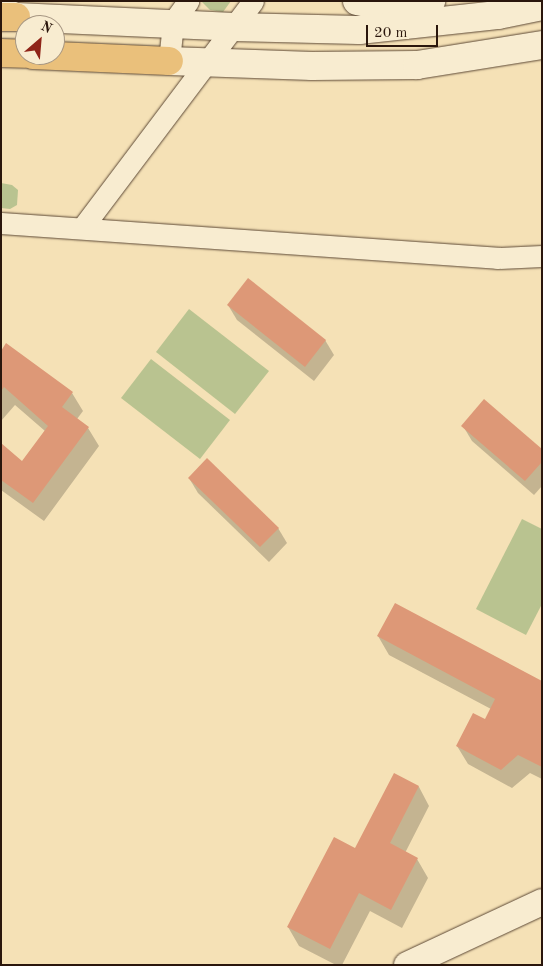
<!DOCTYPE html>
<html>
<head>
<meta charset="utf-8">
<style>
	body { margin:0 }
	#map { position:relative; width:543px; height:966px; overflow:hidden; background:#f5e1b6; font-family:"Old Standard TT",serif }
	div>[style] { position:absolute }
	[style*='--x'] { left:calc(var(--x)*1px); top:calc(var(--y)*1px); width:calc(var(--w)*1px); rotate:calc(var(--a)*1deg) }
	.green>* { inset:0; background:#b9c390 }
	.shadow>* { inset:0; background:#0003 }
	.building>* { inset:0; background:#dd9877 }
	.roads { filter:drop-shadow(0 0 1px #5d4936) drop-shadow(0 0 1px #5d4936) }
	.minor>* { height:21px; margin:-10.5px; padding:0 10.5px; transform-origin:10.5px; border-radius:10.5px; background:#f8ecd0 }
	.tertiary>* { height:26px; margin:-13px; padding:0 13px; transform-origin:13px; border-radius:13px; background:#f8ecd0 }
	.secondary>* { height:28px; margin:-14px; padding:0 14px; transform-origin:14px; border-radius:14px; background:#f8ecd0 }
	.motorway>* { height:28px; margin:-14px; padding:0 14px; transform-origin:14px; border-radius:14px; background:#eac07b }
	span { translate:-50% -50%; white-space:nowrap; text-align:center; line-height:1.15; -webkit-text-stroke:4px #f8ecd0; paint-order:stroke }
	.frame { position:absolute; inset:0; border:2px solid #2a160c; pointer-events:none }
	.north { position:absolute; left:15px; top:15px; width:50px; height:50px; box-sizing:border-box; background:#f8ecd0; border:1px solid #a69682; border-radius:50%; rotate:27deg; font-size:14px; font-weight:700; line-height:20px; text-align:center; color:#2a160c }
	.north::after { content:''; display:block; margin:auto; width:18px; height:22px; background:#8f2418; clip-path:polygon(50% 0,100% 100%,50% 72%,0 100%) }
	.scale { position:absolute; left:366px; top:25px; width:72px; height:22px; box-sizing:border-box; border:2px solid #2a160c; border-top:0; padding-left:6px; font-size:15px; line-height:18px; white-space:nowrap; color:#2a160c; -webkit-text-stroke:4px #f8ecd0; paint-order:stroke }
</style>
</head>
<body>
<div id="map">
	<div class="green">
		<div style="clip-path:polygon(201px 1px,231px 1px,223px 12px,210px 10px)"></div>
		<div style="clip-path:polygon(1px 183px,12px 185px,18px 190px,17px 205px,10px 209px,1px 208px)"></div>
		<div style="clip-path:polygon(189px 309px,269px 371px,235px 414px,156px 352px)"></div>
		<div style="clip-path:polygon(151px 359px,230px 420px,200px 459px,121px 398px)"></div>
		<div style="clip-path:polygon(522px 519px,542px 529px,542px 604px,526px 635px,476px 609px)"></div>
	</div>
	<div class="shadow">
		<div style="clip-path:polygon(228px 305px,325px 340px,334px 355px,314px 381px,237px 320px)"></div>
		<div style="clip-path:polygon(1px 353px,72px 393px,83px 411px,77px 419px,88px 428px,99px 446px,44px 521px,1px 490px,1px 445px,22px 462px,45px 431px,15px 405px,1px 421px)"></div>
		<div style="clip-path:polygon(463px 426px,542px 451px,542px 486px,534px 495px,472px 441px)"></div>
		<div style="clip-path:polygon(189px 478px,278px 528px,287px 543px,269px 562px,198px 493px)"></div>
		<div style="clip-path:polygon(378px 636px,542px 682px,542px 779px,530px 773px,512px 788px,468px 764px,457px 746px,485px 721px,491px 709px,389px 655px)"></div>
		<div style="clip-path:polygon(394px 775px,419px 787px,429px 806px,405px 853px,417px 859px,428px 878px,402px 928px,370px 911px,342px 965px,336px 965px,299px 946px,288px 927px,356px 850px)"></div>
	</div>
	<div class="building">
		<div style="clip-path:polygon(248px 278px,326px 340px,305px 367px,227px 305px)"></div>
		<div style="clip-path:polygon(6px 343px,73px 392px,62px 407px,89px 427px,33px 503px,1px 480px,1px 443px,22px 461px,48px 426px,4px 387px,1px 391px,1px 351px)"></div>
		<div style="clip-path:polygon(484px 399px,542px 449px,542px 462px,525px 481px,461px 426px)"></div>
		<div style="clip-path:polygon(207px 458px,279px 528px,260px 547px,188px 478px)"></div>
		<div style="clip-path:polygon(395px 603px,542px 681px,542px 767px,518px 755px,501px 770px,456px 746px,473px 713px,485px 719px,495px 699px,377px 636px)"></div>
		<div style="clip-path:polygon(394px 773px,419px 786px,390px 843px,418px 858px,391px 910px,359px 893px,330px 949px,287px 927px,334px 837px,355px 848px)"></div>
	</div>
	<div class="roads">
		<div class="minor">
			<div style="--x:169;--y:61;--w:39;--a:-84"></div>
			<div style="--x:173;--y:22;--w:26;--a:-54"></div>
			<div style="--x:1;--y:223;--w:497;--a:4"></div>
			<div style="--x:497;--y:258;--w:45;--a:-2.5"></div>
			<div style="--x:82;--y:228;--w:284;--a:-53"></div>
		</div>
		<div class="tertiary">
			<div style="--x:407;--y:965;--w:149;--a:-25"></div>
		</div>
		<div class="secondary">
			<div style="--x:357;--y:1;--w:38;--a:11"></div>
			<div style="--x:394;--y:8;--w:38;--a:-11"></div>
			<div style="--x:1;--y:11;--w:16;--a:22"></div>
			<div style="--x:16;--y:17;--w:218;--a:2.6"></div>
			<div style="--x:234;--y:27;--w:125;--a:1.4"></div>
			<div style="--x:359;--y:30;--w:140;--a:-6.2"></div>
			<div style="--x:498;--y:15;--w:45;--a:-11.6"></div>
			<div style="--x:169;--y:61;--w:143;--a:2"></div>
			<div style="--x:312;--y:66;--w:105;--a:-0.5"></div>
			<div style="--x:417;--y:65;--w:127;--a:-9.1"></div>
		</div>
		<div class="motorway">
			<div style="--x:1;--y:17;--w:15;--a:0"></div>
			<div style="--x:1;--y:53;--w:24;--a:2"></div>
			<div style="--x:33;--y:55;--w:136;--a:2.5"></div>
		</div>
	</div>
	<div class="frame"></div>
	<div class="north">N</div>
	<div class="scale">20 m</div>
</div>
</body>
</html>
